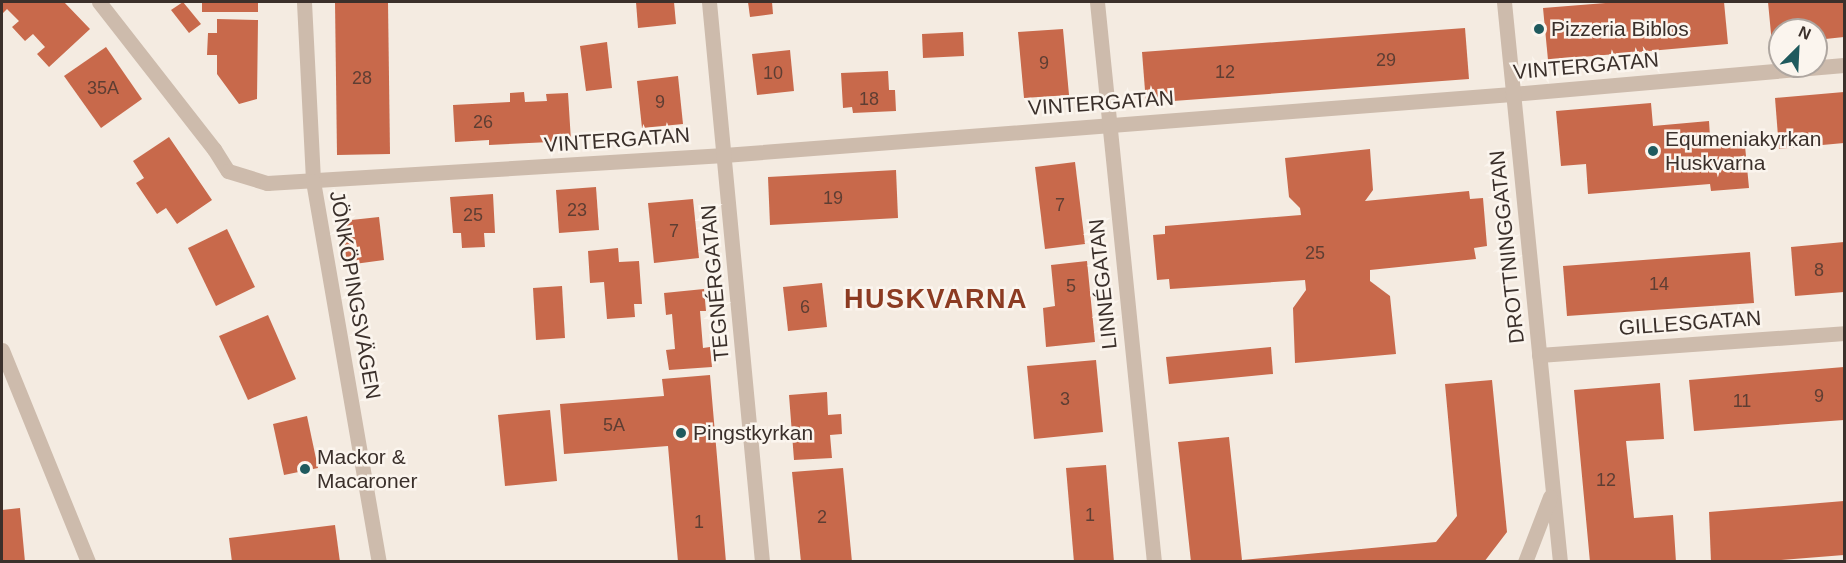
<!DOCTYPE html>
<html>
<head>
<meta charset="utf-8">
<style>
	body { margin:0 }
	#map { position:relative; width:1846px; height:563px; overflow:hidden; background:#f4ebe1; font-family:Helvetica,sans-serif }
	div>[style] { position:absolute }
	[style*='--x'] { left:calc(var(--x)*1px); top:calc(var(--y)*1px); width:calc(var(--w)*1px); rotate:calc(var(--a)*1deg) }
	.building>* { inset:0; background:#c8694b }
	.minor>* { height:15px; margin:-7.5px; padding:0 7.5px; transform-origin:7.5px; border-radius:7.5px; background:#cdbbac }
	.dots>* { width:16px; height:16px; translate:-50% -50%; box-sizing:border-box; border:3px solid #fbf5ee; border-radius:50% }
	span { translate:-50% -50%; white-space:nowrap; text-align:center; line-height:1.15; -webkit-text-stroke:5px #fbf5ee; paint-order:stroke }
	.number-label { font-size:18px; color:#5e3e33 }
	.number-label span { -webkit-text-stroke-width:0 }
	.poi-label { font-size:21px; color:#3b302b }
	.left { translate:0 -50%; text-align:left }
	.street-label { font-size:21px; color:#3b302b }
	.district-label { font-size:27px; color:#8c3b22; font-weight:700; letter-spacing:1.5px }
	.frame { position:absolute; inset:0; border:3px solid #3b302b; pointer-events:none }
	.north { position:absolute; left:1768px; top:18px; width:60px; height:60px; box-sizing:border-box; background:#fbf5ee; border:2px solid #aea6a0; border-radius:50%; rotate:24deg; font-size:16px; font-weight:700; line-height:24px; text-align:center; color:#3b302b }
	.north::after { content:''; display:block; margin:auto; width:21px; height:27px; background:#1f5a5e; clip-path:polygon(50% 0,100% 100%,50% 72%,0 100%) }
</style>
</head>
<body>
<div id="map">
	<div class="building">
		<div style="clip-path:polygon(2px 2px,64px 2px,90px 29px,49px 67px,37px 54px,45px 47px,33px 34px,25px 41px,12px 27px,19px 21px,7px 9px,2px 14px)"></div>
		<div style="clip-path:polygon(183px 2px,201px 24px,189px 33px,171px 10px)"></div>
		<div style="clip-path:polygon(202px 2px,258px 2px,258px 12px,202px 12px)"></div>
		<div style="clip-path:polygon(335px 2px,388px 2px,390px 154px,337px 155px)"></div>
		<div style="clip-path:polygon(636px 2px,674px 2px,676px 24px,638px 28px)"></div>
		<div style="clip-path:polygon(748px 2px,772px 2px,773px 14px,750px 17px)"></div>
		<div style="clip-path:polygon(1618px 2px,1724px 2px,1728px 44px,1548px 60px,1543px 8px)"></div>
		<div style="clip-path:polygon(1768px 2px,1844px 2px,1844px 37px,1816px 40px,1816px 30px,1780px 30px,1780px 43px,1772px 44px)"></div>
		<div style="clip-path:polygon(217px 19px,258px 20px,257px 99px,239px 104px,217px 74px,217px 55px,207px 55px,208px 33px,217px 33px)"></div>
		<div style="clip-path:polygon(1465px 28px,1469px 79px,1146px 103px,1142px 52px)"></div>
		<div style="clip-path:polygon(1063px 29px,1069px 95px,1024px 98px,1018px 32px)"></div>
		<div style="clip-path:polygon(963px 32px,964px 56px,923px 58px,922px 34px)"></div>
		<div style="clip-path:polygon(607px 42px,612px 88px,586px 91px,580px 46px)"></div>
		<div style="clip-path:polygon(106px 47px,142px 99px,101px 128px,64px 76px)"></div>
		<div style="clip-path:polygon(790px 50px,794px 91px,757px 95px,752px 54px)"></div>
		<div style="clip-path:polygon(888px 71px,889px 90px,895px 90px,896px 111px,853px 113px,852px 107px,843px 108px,841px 73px)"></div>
		<div style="clip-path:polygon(678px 76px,683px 124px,642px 128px,637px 81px)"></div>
		<div style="clip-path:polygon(524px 92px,525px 102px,547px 101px,546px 94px,568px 93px,571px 141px,489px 145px,489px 140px,455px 142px,453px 105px,510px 102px,510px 93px)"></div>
		<div style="clip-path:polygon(1844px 92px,1844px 143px,1779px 149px,1775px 98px)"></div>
		<div style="clip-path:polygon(1651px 103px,1653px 126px,1709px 121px,1710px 137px,1744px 135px,1749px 188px,1711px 191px,1710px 184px,1588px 194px,1586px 164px,1561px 166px,1556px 111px)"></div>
		<div style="clip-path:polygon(169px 137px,212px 200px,177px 224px,166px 208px,157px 214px,136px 183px,144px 178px,133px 161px)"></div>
		<div style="clip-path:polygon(1370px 149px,1373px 190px,1365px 201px,1469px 191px,1470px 199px,1483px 198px,1487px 246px,1474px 248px,1476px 259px,1370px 270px,1370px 281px,1390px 296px,1396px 354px,1295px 363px,1293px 308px,1306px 290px,1305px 280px,1170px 289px,1169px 279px,1157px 280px,1153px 235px,1165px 234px,1165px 226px,1301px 215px,1300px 208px,1289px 197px,1285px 158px)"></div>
		<div style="clip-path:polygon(1075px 162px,1085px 244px,1045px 249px,1035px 167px)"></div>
		<div style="clip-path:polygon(896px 170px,898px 218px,770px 225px,768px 177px)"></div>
		<div style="clip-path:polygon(596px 187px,599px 230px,559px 233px,556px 190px)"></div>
		<div style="clip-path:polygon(493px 194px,495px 233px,484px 233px,485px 247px,462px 248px,461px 233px,453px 233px,450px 197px)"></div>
		<div style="clip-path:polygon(693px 199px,699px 258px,654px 263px,648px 203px)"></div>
		<div style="clip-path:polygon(379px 217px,384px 260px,347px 265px,342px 221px)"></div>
		<div style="clip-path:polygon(227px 229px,255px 287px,216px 306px,188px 248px)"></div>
		<div style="clip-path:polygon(1844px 242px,1844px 292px,1795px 296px,1791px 247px)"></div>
		<div style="clip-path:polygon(618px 248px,619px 262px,639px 261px,642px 304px,634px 304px,635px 317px,607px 319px,604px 282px,590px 283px,588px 251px)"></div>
		<div style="clip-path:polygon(1750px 252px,1754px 303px,1567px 316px,1563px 266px)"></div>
		<div style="clip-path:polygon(1087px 261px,1095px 342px,1046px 347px,1043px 308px,1055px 306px,1051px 265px)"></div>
		<div style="clip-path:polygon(822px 283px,827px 327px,788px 331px,783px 287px)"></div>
		<div style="clip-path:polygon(562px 286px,565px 338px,536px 340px,533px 288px)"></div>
		<div style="clip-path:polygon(704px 289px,706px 311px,700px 311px,703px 348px,710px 347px,712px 367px,669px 370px,666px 350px,675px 349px,672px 314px,666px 315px,664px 293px)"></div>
		<div style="clip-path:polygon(268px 315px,296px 379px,248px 400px,219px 336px)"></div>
		<div style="clip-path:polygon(1271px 347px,1273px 374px,1169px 384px,1166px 357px)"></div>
		<div style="clip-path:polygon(1096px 360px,1103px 432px,1034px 439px,1027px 366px)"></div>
		<div style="clip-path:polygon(1844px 367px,1844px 420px,1694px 431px,1689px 380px)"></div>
		<div style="clip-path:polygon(710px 375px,726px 562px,678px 562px,668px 446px,564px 454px,560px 404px,664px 396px,662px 379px)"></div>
		<div style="clip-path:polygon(1492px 380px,1507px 532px,1484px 562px,1191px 562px,1178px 442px,1229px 437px,1242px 560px,1436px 542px,1457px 516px,1445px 384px)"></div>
		<div style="clip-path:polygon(1660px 383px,1664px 439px,1626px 441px,1634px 518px,1673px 515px,1676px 562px,1590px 562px,1574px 390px)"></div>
		<div style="clip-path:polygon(827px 392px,828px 415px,841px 414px,842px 434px,830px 435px,832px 458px,794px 460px,789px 395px)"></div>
		<div style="clip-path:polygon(550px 410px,557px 481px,505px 486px,498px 415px)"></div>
		<div style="clip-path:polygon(307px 416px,318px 468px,284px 475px,273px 424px)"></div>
		<div style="clip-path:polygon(1106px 465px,1114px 562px,1074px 562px,1066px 468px)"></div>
		<div style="clip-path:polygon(843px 468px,852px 562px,801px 562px,792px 472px)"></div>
		<div style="clip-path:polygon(1844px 501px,1844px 555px,1758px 562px,1711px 562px,1709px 512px)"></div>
		<div style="clip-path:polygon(20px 508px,25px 562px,2px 562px,2px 510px)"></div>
		<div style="clip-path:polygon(335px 525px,340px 562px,232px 562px,229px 538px)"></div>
	</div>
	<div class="minor">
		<div style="--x:99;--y:2;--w:187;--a:52"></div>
		<div style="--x:214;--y:149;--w:26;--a:58"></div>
		<div style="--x:228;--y:171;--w:41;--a:17.1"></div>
		<div style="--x:267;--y:183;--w:458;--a:-3.5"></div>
		<div style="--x:724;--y:155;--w:790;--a:-4.43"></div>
		<div style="--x:1512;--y:94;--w:333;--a:-5"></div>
		<div style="--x:304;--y:2;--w:179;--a:87.1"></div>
		<div style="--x:313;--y:181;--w:387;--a:80.2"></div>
		<div style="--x:709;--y:2;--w:563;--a:84.59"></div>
		<div style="--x:1097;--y:2;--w:563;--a:84.19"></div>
		<div style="--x:1504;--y:2;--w:563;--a:84.29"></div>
		<div style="--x:2;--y:350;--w:229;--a:67.9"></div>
		<div style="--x:1539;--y:355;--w:306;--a:-4.1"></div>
		<div style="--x:1525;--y:562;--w:70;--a:-69"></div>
	</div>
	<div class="dots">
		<div style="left:1539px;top:29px;background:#1f5a5e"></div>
		<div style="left:1653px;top:151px;background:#1f5a5e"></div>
		<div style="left:681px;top:433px;background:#1f5a5e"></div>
		<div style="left:305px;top:469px;background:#1f5a5e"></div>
	</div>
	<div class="number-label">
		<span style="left:1386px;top:60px">29</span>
		<span style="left:1044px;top:63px">9</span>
		<span style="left:1225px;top:72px">12</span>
		<span style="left:773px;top:73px">10</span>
		<span style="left:362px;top:78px">28</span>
		<span style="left:103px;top:88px">35A</span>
		<span style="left:869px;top:99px">18</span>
		<span style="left:660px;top:102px">9</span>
		<span style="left:483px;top:122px">26</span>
		<span style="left:833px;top:198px">19</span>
		<span style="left:1060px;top:205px">7</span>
		<span style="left:577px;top:210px">23</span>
		<span style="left:473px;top:215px">25</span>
		<span style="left:674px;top:231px">7</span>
		<span style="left:1315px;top:253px">25</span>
		<span style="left:1819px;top:270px">8</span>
		<span style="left:1659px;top:284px">14</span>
		<span style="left:1071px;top:286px">5</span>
		<span style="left:805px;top:307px">6</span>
		<span style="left:1819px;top:396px">9</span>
		<span style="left:1065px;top:399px">3</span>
		<span style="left:1742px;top:401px">11</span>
		<span style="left:614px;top:425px">5A</span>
		<span style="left:1606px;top:480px">12</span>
		<span style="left:1090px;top:515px">1</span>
		<span style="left:822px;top:517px">2</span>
		<span style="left:699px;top:522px">1</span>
	</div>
	<div class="poi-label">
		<span class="left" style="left:1551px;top:29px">Pizzeria Biblos</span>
		<span class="left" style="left:1665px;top:151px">Equmeniakyrkan<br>Huskvarna</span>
		<span class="left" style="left:693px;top:433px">Pingstkyrkan</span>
		<span class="left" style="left:317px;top:469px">Mackor &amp;<br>Macaroner</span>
	</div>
	<div class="street-label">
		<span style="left:1586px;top:66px;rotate:-5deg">VINTERGATAN</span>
		<span style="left:1101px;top:103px;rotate:-4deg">VINTERGATAN</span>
		<span style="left:617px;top:140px;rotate:-4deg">VINTERGATAN</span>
		<span style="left:1507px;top:247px;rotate:-96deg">DROTTNINGGATAN</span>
		<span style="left:715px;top:283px;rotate:-95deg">TEGNÉRGATAN</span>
		<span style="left:1103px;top:284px;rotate:-96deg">LINNÉGATAN</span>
		<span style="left:355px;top:295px;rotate:80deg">JÖNKÖPINGSVÄGEN</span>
		<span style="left:1690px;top:323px;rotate:-4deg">GILLESGATAN</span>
	</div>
	<div class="district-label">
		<span style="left:936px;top:300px">HUSKVARNA</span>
	</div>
	<div class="frame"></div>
	<div class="north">N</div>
</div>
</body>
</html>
